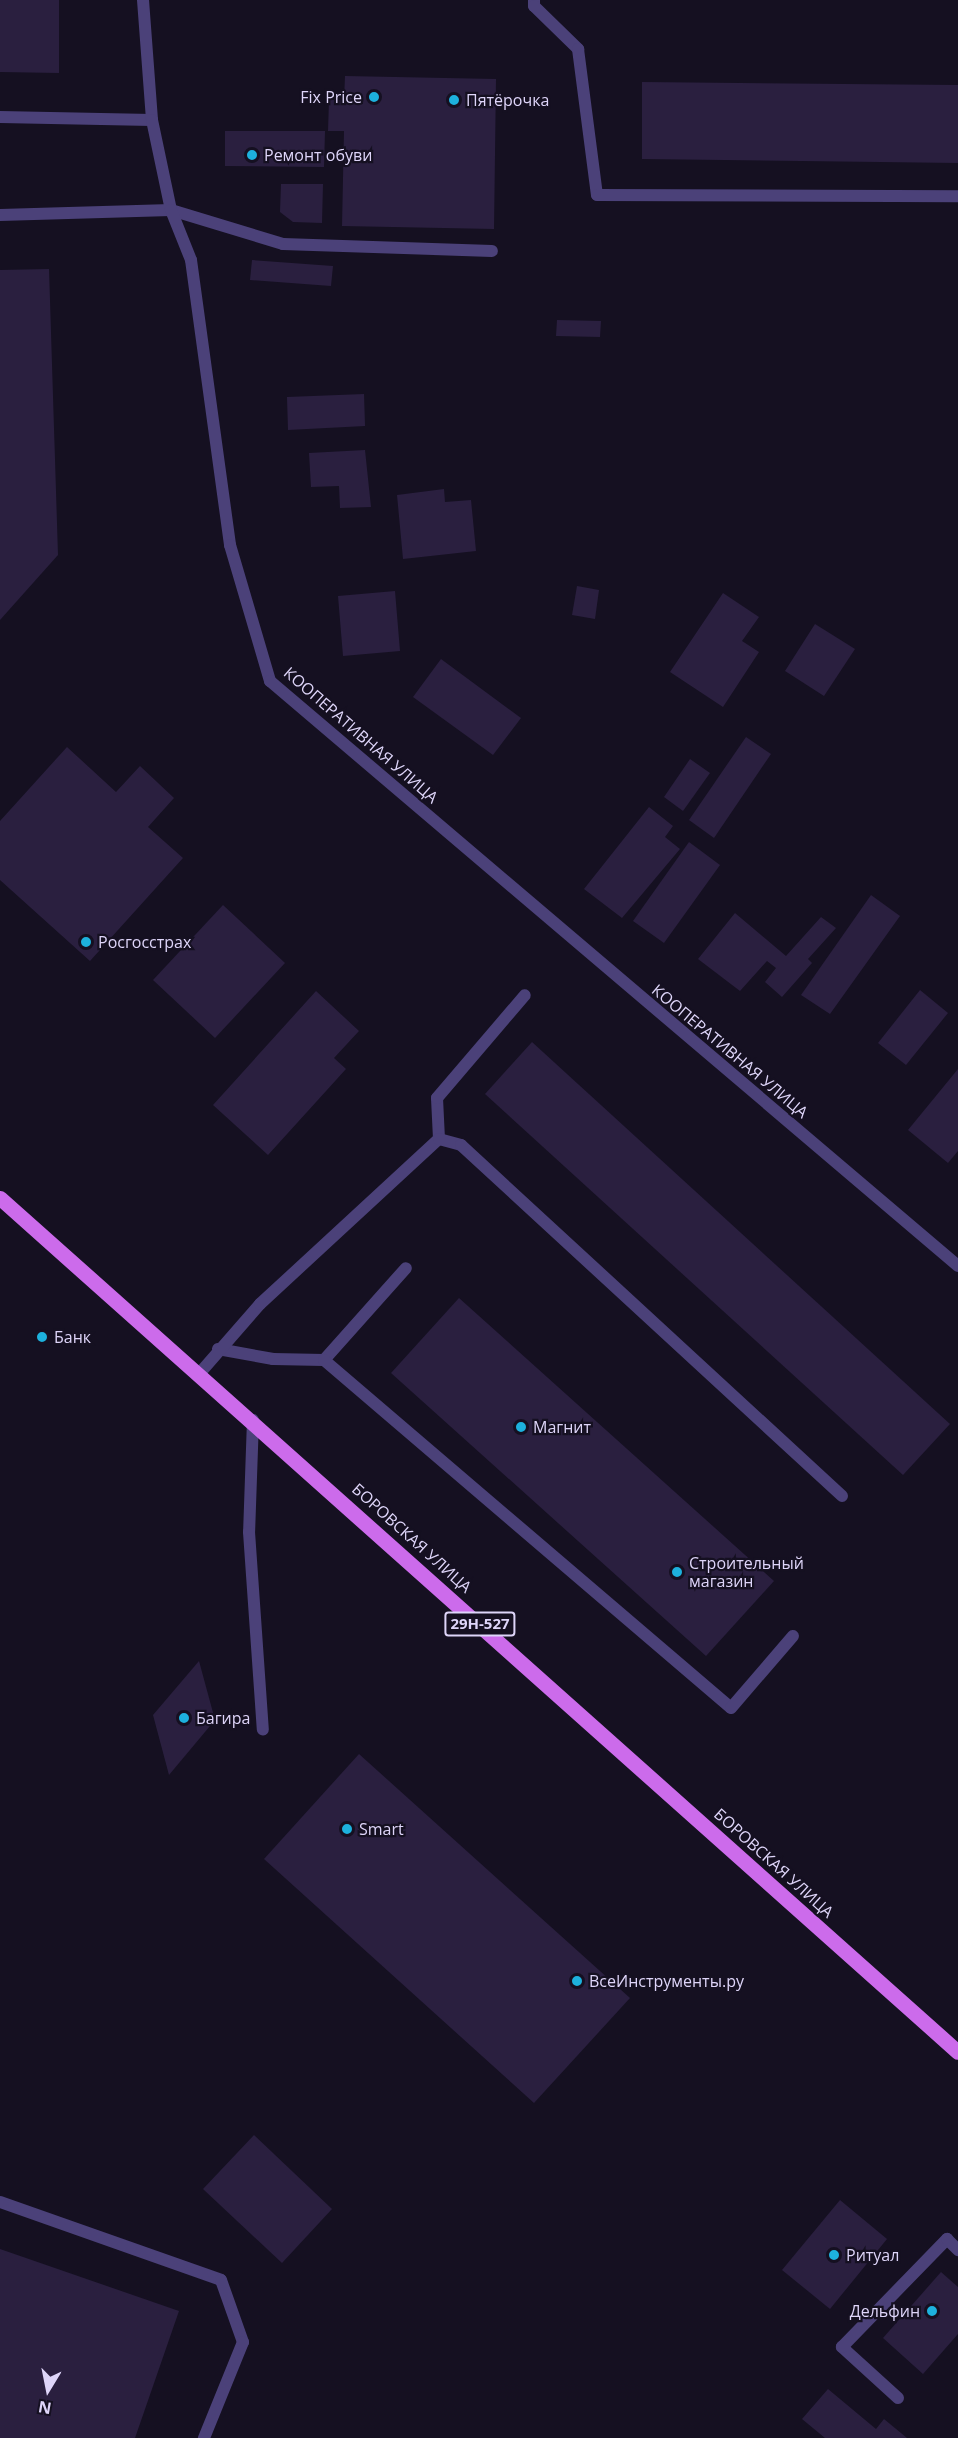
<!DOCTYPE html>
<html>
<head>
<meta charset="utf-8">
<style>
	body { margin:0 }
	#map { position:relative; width:958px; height:2438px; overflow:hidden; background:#151021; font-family:"Open Sans",sans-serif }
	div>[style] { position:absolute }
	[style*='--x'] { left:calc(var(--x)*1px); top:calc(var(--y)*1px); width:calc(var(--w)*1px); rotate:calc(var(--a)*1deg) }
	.building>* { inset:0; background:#2a1f3f }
	.lane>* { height:12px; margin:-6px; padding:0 6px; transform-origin:6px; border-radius:6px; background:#4b4179 }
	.street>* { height:12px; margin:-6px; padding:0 6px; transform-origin:6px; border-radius:6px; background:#4b4179 }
	.primary>* { height:15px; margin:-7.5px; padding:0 7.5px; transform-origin:7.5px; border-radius:7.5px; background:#cc6beb }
	.dots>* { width:16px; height:16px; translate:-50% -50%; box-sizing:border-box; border:3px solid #151021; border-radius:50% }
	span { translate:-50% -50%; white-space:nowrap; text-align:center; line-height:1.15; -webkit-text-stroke:4.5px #151021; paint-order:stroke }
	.shield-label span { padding:2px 4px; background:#151021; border:2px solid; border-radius:4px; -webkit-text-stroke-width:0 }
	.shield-label { font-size:15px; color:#ded5f9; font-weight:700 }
	.poi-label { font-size:16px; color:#ded5f9 }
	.right { translate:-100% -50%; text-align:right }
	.left { translate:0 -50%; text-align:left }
	.street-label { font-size:16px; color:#ded5f9 }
	.north { position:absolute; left:18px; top:2360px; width:60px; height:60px; -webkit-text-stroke:4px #151021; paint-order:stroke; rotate:190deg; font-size:16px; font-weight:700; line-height:24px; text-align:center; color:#ded5f9 }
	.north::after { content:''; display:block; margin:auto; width:21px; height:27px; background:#ded5f9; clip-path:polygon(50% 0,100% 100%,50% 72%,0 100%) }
</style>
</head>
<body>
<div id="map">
	<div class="building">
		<div style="clip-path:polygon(0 0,59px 0,59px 73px,0 72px)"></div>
		<div style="clip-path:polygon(345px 76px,496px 79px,494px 229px,342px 226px,344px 131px,328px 131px,329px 100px,344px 100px)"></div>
		<div style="clip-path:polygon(642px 82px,958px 85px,958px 163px,642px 159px)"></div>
		<div style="clip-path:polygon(225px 131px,325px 131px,324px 167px,225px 166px)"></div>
		<div style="clip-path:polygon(281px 184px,323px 184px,322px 223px,293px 222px,280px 212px)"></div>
		<div style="clip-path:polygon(252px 260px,333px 266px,331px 286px,250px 280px)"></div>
		<div style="clip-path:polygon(49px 269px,58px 555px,0 620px,0 270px)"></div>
		<div style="clip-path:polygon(557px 320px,601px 321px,600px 337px,556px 336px)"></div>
		<div style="clip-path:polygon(364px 394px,365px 426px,288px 430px,287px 397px)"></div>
		<div style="clip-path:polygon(365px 450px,371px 507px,340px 508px,339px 486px,311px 487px,309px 453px)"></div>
		<div style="clip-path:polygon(444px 489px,445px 502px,471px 500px,476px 551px,403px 559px,397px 495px)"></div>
		<div style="clip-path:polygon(577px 586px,599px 590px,595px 619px,572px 615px)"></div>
		<div style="clip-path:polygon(395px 591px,400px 651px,343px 656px,338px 596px)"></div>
		<div style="clip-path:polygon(723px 593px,759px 617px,742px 641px,759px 652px,723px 707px,670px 672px)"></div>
		<div style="clip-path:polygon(815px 624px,855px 649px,824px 696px,785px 671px)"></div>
		<div style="clip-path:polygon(441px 659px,521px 718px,493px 755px,413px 697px)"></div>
		<div style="clip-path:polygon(746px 737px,771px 754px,714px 838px,689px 820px)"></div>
		<div style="clip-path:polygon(67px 747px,116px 792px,140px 766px,174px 798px,148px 827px,183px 858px,90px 961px,0 880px,0 821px)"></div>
		<div style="clip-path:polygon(690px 759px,710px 773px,683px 811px,664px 797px)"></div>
		<div style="clip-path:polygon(649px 807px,673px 826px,665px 837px,680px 849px,622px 918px,584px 889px)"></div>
		<div style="clip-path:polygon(689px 842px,720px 865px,664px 943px,633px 921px)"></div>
		<div style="clip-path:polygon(871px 895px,900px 916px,830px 1014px,801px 995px)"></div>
		<div style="clip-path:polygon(223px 905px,285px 963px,215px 1038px,153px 980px)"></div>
		<div style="clip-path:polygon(735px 913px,786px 956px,821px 917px,836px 928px,808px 959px,812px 963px,782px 997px,765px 982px,776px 968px,767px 961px,740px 991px,698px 959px)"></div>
		<div style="clip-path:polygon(920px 990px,948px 1013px,906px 1065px,878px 1043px)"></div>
		<div style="clip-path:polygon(316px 991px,359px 1031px,334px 1058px,346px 1069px,268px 1155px,213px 1105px)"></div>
		<div style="clip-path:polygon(532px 1042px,950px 1424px,903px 1475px,485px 1094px)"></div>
		<div style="clip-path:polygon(958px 1069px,958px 1151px,948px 1163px,908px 1130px)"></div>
		<div style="clip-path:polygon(459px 1298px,774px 1581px,706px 1656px,391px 1373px)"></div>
		<div style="clip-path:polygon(199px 1661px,215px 1720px,169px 1775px,153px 1715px)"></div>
		<div style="clip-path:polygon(359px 1754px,630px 1998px,534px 2103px,264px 1859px)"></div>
		<div style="clip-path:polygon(254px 2135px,332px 2209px,282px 2263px,203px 2189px)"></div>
		<div style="clip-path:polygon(840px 2200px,887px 2239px,830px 2309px,782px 2270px)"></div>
		<div style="clip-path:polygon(0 2249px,179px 2311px,135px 2438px,0 2438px)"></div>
		<div style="clip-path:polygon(941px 2272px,958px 2287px,958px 2334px,923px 2374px,883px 2338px)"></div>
		<div style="clip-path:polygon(828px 2389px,876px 2429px,884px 2419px,907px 2438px,825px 2438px,802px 2419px)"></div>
	</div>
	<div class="lane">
		<div style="--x:534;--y:0;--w:6;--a:90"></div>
		<div style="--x:534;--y:6;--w:62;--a:44.3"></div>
		<div style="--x:578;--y:49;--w:147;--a:82.6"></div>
		<div style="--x:597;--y:195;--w:361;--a:0.2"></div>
		<div style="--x:0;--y:117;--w:152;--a:1.1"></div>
		<div style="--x:0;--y:215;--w:171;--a:-1.7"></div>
		<div style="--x:171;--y:210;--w:117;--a:16.9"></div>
		<div style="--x:283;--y:244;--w:209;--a:1.9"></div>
		<div style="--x:439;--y:1139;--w:41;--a:-92.8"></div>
		<div style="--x:437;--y:1098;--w:135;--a:-49.5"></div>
		<div style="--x:218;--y:1349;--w:56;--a:10.3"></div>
		<div style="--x:273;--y:1359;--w:51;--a:1.1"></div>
		<div style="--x:324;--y:1360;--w:123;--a:-48.3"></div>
		<div style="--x:324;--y:1360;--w:535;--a:40.53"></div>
		<div style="--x:731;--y:1708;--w:95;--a:-49.3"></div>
		<div style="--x:199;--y:1374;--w:93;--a:-48.9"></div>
		<div style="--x:260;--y:1304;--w:243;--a:-42.7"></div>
		<div style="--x:439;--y:1139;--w:23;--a:15"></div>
		<div style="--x:461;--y:1145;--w:518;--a:42.65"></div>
		<div style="--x:253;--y:1420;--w:112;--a:92"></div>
		<div style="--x:249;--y:1532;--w:198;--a:86"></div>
		<div style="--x:0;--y:2202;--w:234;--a:19.4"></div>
		<div style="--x:221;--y:2280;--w:66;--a:70.5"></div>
		<div style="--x:243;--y:2342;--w:104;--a:112.1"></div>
		<div style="--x:898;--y:2398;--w:76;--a:-137.7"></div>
		<div style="--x:842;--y:2347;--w:151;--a:-45.8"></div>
		<div style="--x:947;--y:2239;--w:16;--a:45"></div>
	</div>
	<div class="street">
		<div style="--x:143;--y:0;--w:120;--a:85.7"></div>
		<div style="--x:152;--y:120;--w:92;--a:78.1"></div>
		<div style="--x:171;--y:210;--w:54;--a:68.2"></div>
		<div style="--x:191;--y:260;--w:288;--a:82.2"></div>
		<div style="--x:230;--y:545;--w:142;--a:73.6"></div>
		<div style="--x:270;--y:681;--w:903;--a:40.37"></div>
	</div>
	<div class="primary">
		<div style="--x:0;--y:1198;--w:1283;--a:41.72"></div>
	</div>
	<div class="dots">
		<div style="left:374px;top:97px;background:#1db1dd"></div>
		<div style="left:454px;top:100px;background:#1db1dd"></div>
		<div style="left:252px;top:155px;background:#1db1dd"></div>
		<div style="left:86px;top:942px;background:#1db1dd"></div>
		<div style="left:42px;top:1337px;background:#1db1dd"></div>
		<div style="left:521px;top:1427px;background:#1db1dd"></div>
		<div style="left:677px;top:1572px;background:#1db1dd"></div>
		<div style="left:184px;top:1718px;background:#1db1dd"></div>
		<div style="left:347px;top:1829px;background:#1db1dd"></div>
		<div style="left:577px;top:1981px;background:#1db1dd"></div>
		<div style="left:834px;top:2255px;background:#1db1dd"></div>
		<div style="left:932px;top:2311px;background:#1db1dd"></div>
	</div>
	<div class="shield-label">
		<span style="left:480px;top:1624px">29Н-527</span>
	</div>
	<div class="poi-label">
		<span class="right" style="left:362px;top:97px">Fix Price</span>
		<span class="left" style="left:466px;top:100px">Пятёрочка</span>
		<span class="left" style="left:264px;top:155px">Ремонт обуви</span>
		<span class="left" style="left:98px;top:942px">Росгосстрах</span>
		<span class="left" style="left:54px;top:1337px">Банк</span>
		<span class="left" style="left:533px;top:1427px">Магнит</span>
		<span class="left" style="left:689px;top:1572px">Строительный<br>магазин</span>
		<span class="left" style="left:196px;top:1718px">Багира</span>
		<span class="left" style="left:359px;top:1829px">Smart</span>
		<span class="left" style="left:589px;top:1981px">ВсеИнструменты.ру</span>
		<span class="left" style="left:846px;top:2255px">Ритуал</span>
		<span class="right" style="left:920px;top:2311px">Дельфин</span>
	</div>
	<div class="street-label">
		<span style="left:361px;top:735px;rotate:41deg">КООПЕРАТИВНАЯ УЛИЦА</span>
		<span style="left:730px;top:1051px;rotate:40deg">КООПЕРАТИВНАЯ УЛИЦА</span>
		<span style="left:412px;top:1538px;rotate:42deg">БОРОВСКАЯ УЛИЦА</span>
		<span style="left:774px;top:1863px;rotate:42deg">БОРОВСКАЯ УЛИЦА</span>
	</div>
	<div class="north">N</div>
</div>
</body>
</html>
